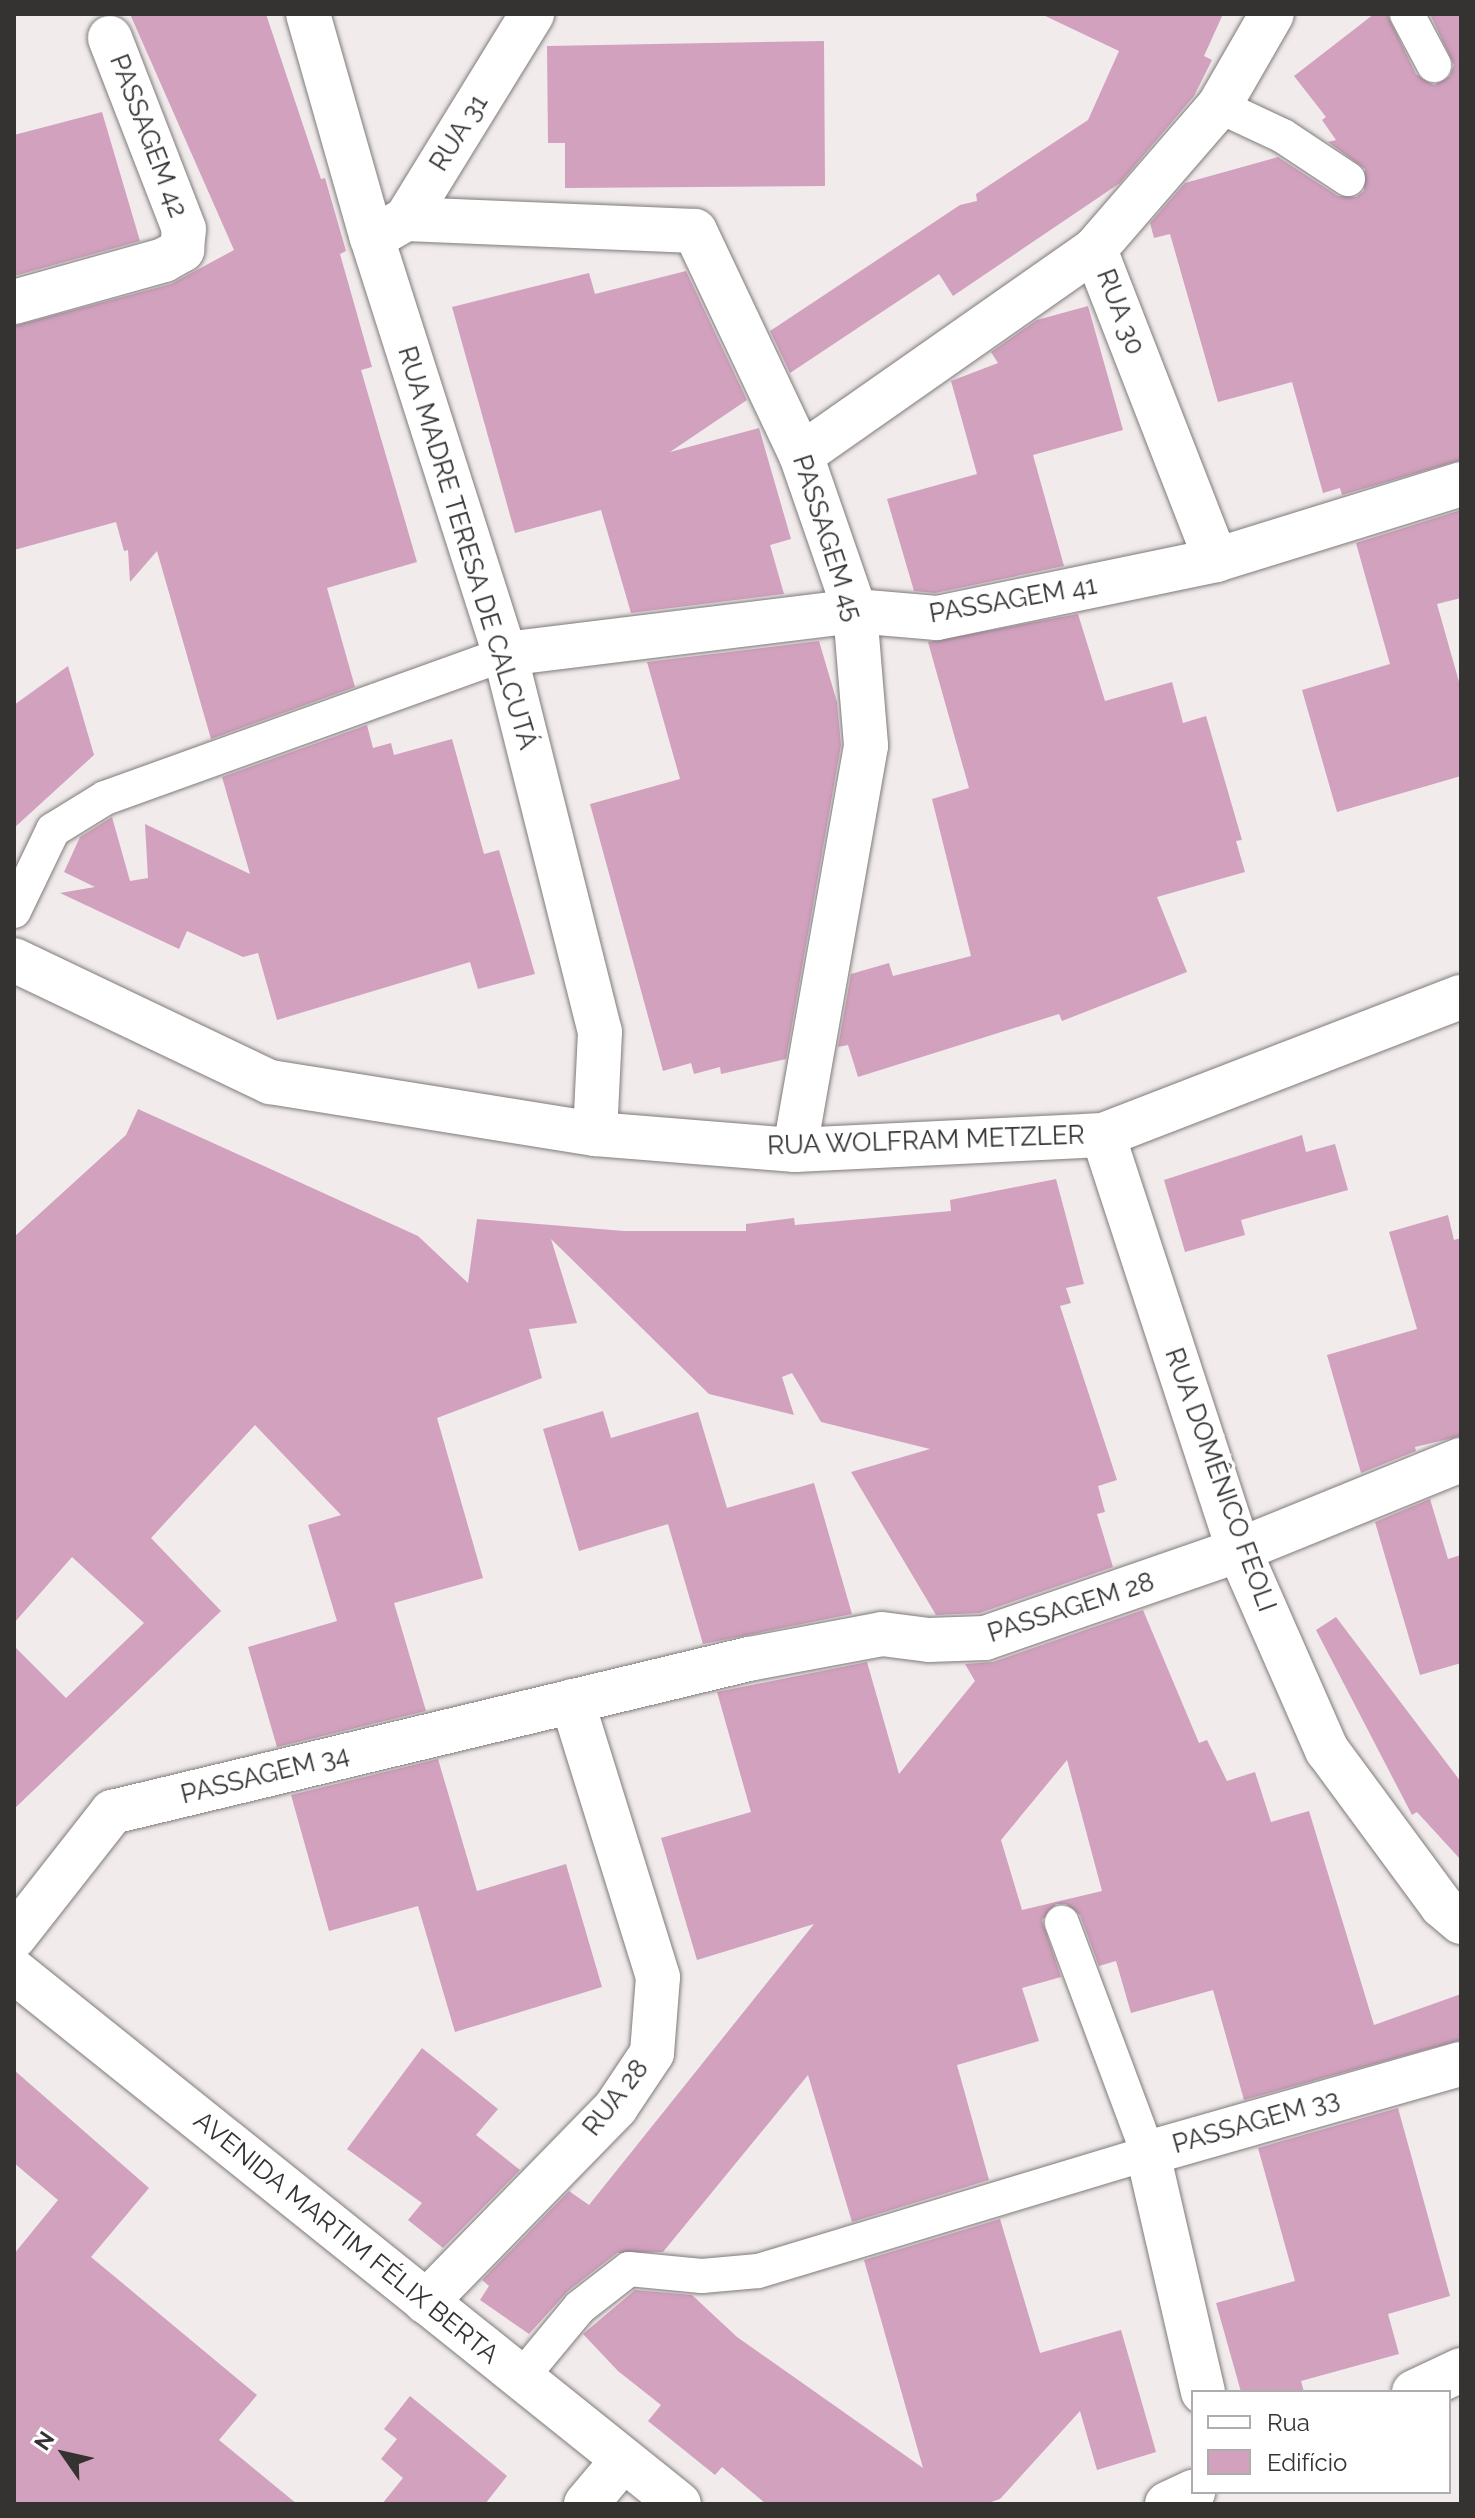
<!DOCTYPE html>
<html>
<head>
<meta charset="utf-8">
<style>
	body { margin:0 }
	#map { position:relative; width:1475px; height:2518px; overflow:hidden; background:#f1ebeb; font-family:Raleway,sans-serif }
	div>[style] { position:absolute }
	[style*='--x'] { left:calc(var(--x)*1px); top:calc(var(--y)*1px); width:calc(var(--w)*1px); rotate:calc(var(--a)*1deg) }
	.building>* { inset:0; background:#d1a1be }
	.roads { filter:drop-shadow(0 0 2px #807b7b) drop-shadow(0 0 2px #807b7b) }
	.service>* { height:34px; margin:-17px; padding:0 17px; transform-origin:17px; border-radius:17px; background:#fff }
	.minor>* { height:44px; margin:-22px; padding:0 22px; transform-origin:22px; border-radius:22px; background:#fff }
	.tertiary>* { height:44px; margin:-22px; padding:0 22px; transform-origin:22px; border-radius:22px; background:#fff }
	.secondary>* { height:44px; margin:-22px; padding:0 22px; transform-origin:22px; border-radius:22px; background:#fff }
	span { translate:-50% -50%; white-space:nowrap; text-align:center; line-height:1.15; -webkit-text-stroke:7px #fff; paint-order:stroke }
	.street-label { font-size:26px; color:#353232 }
	.frame { position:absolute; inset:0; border:16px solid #353232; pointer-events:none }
	.legend { position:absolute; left:1191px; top:2390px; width:260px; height:104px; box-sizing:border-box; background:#fff; border:2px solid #aeadad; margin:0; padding:10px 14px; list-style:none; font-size:24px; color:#353232 }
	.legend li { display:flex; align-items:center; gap:16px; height:40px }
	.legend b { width:40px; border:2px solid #aeadad }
	.north { position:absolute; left:24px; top:2414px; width:80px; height:80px; -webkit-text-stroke:6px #fff; paint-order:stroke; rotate:304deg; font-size:22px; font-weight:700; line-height:32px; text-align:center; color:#353232 }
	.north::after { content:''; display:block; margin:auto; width:28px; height:36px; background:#353232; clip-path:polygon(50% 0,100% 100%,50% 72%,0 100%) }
</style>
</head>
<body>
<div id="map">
	<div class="building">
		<div style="clip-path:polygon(130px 14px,266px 14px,321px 179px,325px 178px,346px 251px,340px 254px,372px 367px,361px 370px,417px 562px,327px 588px,355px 687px,211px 739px,157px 551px,130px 582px,128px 550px,124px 551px,116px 522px,14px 550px,14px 326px,171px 284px,234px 250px)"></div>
		<div style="clip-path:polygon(1041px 14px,1223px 14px,1204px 56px,1212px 60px,1194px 96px,1120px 183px,953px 296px,939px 274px,790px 373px,770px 331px,960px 205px,977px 201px,976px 194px,1088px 120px,1119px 51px)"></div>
		<div style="clip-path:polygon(1374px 14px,1387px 14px,1416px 74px,1434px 85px,1450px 76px,1454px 65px,1430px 14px,1461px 14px,1461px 460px,1342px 495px,1340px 488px,1323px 493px,1292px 382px,1218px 402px,1170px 234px,1154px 238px,1150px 223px,1185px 183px,1278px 157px,1338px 196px,1356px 197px,1364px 191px,1365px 169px,1328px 142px,1336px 140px,1322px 120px,1326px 117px,1294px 76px)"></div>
		<div style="clip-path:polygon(824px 41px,825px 186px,565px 188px,565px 143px,548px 143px,547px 46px)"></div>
		<div style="clip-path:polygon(102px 112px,140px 241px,14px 276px,14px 135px)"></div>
		<div style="clip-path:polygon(686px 271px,747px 400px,670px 452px,759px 428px,791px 539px,770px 545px,784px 594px,631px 613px,601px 510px,515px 533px,452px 307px,589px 273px,595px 294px)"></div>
		<div style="clip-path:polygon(1088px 306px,1123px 430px,1033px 455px,1064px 566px,935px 593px,914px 591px,887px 499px,977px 474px,951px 381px,998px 363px,991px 352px,1037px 320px)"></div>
		<div style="clip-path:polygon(1461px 510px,1461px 598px,1437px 604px,1461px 689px,1461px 776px,1337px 812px,1302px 690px,1390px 664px,1356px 543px)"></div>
		<div style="clip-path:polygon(1078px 614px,1105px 701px,1172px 682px,1183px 723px,1206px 716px,1242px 840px,1236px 841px,1245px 872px,1157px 897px,1187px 972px,1062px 1021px,1059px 1014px,858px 1077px,848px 1045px,838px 1047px,851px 974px,889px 963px,893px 976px,971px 956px,932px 799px,969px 788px,928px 642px)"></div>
		<div style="clip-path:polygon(819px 641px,837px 702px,841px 745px,786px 1059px,721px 1074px,720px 1067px,694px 1074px,691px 1063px,663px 1071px,590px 804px,680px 779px,647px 662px)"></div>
		<div style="clip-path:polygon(68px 666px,94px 755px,14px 828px,14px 705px)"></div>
		<div style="clip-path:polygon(367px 725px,373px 748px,391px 743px,394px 755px,452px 739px,484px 854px,499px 850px,535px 974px,478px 989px,470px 962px,277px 1020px,258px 953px,243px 957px,187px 931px,179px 949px,60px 893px,95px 887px,64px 872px,80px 837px,112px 817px,130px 881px,148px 878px,145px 824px,250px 874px,222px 777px)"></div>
		<div style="clip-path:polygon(138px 1109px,418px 1236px,468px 1283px,477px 1219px,624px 1231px,746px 1231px,746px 1224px,794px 1218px,795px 1225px,951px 1211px,950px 1200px,1056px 1179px,1084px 1284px,1066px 1288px,1071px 1303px,1060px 1306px,1117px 1480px,1098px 1486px,1105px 1512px,1097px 1514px,1113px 1567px,980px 1613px,936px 1615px,851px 1472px,930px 1449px,821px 1422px,792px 1373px,782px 1377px,794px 1415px,709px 1394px,551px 1239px,577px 1323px,529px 1329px,542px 1378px,437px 1418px,483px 1578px,394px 1603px,426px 1711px,277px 1747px,248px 1647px,337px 1621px,308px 1525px,341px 1515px,255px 1425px,151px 1538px,221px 1611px,14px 1809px,14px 1646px,66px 1698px,144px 1623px,72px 1557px,14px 1623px,14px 1237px,126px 1135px)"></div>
		<div style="clip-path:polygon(1302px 1135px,1306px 1152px,1335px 1144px,1348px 1190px,1241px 1220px,1245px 1235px,1185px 1252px,1164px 1180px)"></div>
		<div style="clip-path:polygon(1448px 1215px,1454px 1240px,1461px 1238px,1461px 1436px,1415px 1447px,1416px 1451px,1361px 1473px,1327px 1355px,1417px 1329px,1389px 1232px)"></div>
		<div style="clip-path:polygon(603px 1411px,611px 1438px,698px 1412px,727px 1508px,814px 1483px,852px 1614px,703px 1644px,668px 1524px,579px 1551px,543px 1429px)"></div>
		<div style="clip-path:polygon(1430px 1499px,1448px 1559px,1461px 1555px,1461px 1663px,1420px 1675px,1375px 1522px)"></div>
		<div style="clip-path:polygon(evenodd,1143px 1610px,1199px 1743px,1207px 1740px,1227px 1781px,1255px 1772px,1271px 1822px,1309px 1811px,1374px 2025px,1461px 1994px,1461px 2040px,1244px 2100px,1213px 1990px,1131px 2013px,1116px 1961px,1099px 1966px,1080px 1915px,1066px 1904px,1056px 1904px,1042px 1920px,1061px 1977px,1022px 1988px,1039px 2041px,957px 2065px,989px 2180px,852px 2222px,808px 2075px,663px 2252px,617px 2253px,568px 2291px,529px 2334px,480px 2300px,489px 2286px,482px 2280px,569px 2191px,589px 2205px,814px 1924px,697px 1960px,661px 1838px,751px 1812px,717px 1692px,867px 1662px,899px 1774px,975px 1681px,965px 1664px,993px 1662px,1143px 1610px,1067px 1760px,1102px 1891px,1022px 1910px,1001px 1840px,1067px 1760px)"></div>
		<div style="clip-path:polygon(1336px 1617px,1461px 1782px,1461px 1860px,1417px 1812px,1412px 1815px,1316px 1630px)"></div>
		<div style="clip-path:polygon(438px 1759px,477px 1891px,566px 1864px,602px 1987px,455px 2032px,418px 1906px,329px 1931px,291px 1795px)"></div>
		<div style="clip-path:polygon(422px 2048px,498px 2109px,476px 2135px,520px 2170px,443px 2248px,408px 2220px,422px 2203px,347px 2149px)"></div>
		<div style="clip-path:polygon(14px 2070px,149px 2188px,91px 2257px,257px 2395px,219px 2440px,297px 2504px,14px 2504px,14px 2254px,58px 2200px,14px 2163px)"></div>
		<div style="clip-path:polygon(1398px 2108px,1450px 2296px,1388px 2314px,1399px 2354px,1301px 2381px,1304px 2392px,1241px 2392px,1216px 2303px,1295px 2281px,1258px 2148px)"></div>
		<div style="clip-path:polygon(1000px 2219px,1040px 2353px,1121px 2330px,1156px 2452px,1097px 2470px,1080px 2411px,1000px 2499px,985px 2504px,766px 2504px,722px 2467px,715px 2475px,648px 2421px,661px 2405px,618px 2371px,583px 2334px,635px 2290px,692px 2295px,737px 2337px,923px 2468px,864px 2260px)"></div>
		<div style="clip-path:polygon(410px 2396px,507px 2476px,485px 2504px,382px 2504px,403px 2478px,381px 2459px,397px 2439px,384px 2429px)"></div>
	</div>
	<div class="roads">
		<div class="service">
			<div style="--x:1407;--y:14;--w:58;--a:62.1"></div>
			<div style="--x:1219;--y:106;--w:71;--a:25.1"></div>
			<div style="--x:1283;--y:136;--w:78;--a:33.5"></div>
			<div style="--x:14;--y:911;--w:90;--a:-64.3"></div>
			<div style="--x:53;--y:830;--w:61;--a:-31.6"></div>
			<div style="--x:105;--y:798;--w:425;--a:-19.8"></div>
			<div style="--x:521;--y:2378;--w:92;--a:-50.3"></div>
			<div style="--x:580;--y:2307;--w:62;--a:-37.8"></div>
			<div style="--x:629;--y:2269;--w:73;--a:5.5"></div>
			<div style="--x:702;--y:2276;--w:56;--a:-5.1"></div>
			<div style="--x:758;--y:2271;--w:407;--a:-16.8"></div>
			<div style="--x:1148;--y:2153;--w:246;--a:-110.5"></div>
		</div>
		<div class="minor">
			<div style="--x:308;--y:14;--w:233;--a:74.1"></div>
			<div style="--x:372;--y:238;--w:437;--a:72.3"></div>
			<div style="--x:505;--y:654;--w:390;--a:75.9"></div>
			<div style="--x:600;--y:1032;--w:102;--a:92.8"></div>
			<div style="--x:406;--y:219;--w:289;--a:2.4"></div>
			<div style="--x:695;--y:231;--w:248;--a:64.7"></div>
			<div style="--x:801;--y:455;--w:165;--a:70.9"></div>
			<div style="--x:855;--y:611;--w:135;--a:85.3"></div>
			<div style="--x:866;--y:746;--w:410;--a:100"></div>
			<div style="--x:385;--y:231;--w:24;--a:-30"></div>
			<div style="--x:406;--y:219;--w:241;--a:-58.4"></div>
			<div style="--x:14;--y:302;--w:156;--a:-15.6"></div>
			<div style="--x:164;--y:260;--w:21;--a:-29"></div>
			<div style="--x:182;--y:250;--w:21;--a:-85"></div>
			<div style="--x:184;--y:229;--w:205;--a:-111.2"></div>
			<div style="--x:801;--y:455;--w:359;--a:-35"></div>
			<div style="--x:1216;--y:560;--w:334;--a:-111.3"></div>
			<div style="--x:1095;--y:249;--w:189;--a:-49.1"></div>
			<div style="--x:1219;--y:106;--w:106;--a:-60.1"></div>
			<div style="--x:505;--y:654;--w:353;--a:-7"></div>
			<div style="--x:855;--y:611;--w:82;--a:4.9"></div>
			<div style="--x:937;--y:618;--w:285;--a:-11.7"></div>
			<div style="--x:1216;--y:560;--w:257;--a:-17.2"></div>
			<div style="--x:14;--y:960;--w:284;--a:25.5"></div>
			<div style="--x:270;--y:1082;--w:329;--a:9.1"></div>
			<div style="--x:595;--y:1134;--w:201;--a:4.6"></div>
			<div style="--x:795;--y:1150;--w:308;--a:-2.8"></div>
			<div style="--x:1103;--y:1135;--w:384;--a:-21.1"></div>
			<div style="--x:1103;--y:1135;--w:437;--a:71.9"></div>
			<div style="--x:1239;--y:1550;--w:219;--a:66.3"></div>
			<div style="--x:1327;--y:1750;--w:194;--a:53.6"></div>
			<div style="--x:1442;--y:1906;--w:25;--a:40"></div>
			<div style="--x:14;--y:1937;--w:159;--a:-51.9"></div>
			<div style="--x:112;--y:1812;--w:655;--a:-13.51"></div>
			<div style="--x:749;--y:1659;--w:135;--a:-10.6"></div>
			<div style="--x:882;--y:1634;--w:47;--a:7.3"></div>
			<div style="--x:929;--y:1640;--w:56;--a:-2"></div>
			<div style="--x:985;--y:1638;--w:269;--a:-19.1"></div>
			<div style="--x:1239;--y:1550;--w:240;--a:-22.1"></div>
			<div style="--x:426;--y:2302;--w:272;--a:-45.7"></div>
			<div style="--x:616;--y:2107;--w:65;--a:-56.3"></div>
			<div style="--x:652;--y:2053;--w:76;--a:-85.5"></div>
			<div style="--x:658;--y:1977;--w:289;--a:-107.3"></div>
			<div style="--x:1203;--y:2392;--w:245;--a:-103"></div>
			<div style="--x:1148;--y:2153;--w:325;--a:-15.9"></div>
			<div style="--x:1414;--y:2392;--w:52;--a:-25.1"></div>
			<div style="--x:1167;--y:2504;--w:29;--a:-25"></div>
		</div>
		<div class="tertiary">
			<div style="--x:586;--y:2504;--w:57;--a:-49.9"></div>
		</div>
		<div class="secondary">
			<div style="--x:14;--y:1971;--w:852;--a:38.71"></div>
		</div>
	</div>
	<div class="street-label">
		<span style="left:459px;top:133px;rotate:-58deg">RUA 31</span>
		<span style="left:148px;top:136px;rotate:69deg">PASSAGEM 42</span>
		<span style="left:1120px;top:312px;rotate:69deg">RUA 30</span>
		<span style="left:827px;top:538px;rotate:72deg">PASSAGEM 45</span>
		<span style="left:467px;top:548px;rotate:73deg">RUA MADRE TERESA DE CALCUTÁ</span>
		<span style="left:1013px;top:600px;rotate:-10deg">PASSAGEM 41</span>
		<span style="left:926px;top:1141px;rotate:-2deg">RUA WOLFRAM METZLER</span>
		<span style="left:1220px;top:1480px;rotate:70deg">RUA DOMÊNICO FEOLI</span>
		<span style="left:1071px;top:1608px;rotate:-18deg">PASSAGEM 28</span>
		<span style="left:265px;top:1775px;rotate:-14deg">PASSAGEM 34</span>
		<span style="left:616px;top:2098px;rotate:-52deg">RUA 28</span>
		<span style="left:1256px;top:2122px;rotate:-16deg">PASSAGEM 33</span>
		<span style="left:346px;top:2238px;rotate:39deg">AVENIDA MARTIM FÉLIX BERTA</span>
	</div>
	<div class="frame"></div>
	<ul class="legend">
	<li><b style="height:10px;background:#fff"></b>Rua</li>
	<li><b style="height:22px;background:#d1a1be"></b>Edifício</li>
	</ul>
	<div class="north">N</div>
</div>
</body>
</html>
